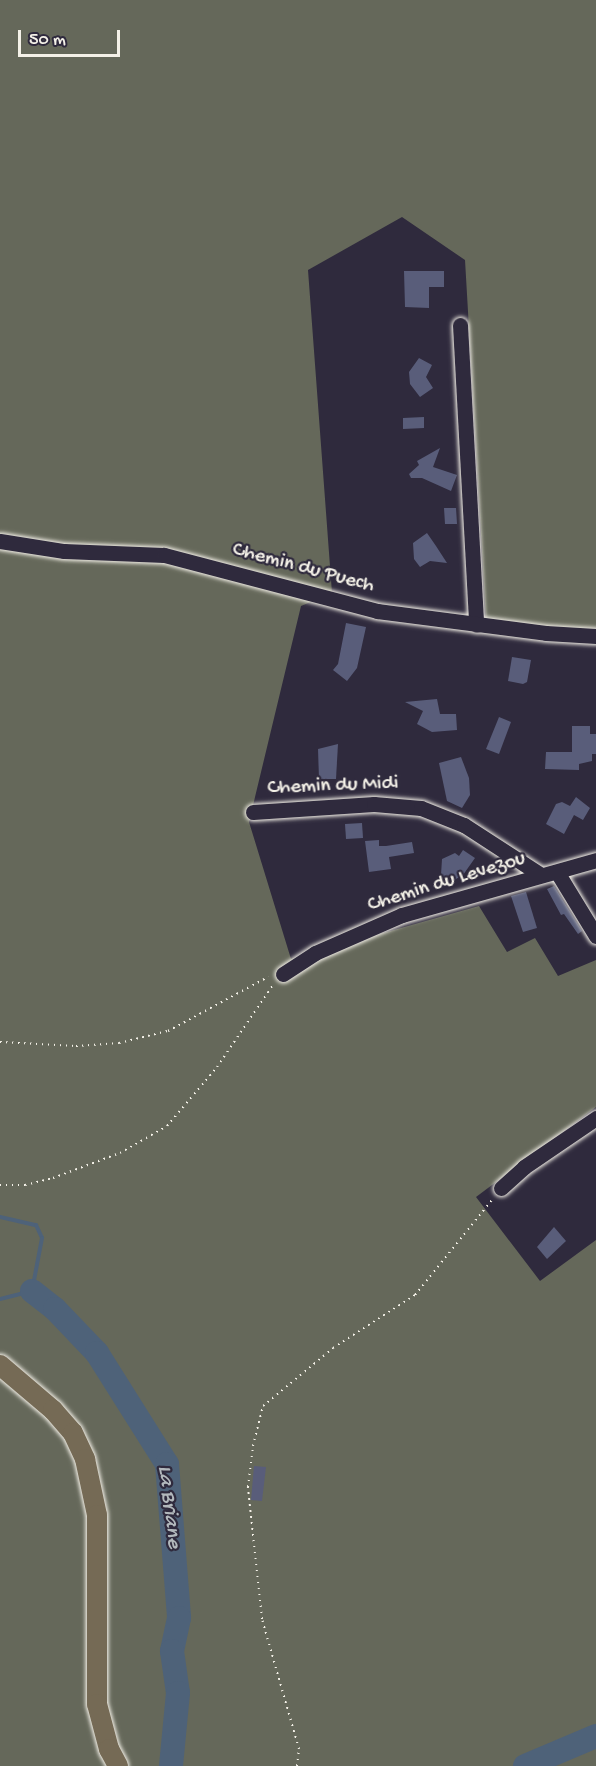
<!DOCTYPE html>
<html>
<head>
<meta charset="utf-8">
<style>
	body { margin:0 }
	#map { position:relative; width:596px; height:1766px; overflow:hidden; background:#2f2a3d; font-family:"Gochi Hand",sans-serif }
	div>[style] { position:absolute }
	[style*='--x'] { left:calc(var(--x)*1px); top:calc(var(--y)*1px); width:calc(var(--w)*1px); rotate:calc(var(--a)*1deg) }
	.green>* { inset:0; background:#65685a }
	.stream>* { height:4px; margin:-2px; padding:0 2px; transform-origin:2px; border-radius:2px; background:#4e6279 }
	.river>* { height:24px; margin:-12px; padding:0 12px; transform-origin:12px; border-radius:12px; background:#4e6279 }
	.building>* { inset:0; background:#595d7a }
	.path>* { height:2px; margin-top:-1px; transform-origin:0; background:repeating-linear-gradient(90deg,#f4f1e8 0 1.5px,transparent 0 6px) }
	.roads { filter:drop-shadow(0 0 2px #f4f1e8) drop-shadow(0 0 2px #f4f1e8) }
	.minor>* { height:15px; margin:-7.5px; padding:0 7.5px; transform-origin:7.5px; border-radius:7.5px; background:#2f2a3d }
	.major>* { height:20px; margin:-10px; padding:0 10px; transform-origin:10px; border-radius:10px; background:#756a55 }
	span { translate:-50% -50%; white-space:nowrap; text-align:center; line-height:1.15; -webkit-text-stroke:4.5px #2f2a3d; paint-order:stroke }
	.street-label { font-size:21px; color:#f4f1e8 }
	.water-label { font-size:22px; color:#b2b8bc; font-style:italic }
	.scale { position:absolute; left:18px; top:30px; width:102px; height:27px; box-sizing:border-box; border:3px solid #f4f1e8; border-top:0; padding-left:8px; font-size:18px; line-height:21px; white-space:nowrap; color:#f4f1e8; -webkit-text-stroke:4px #2f2a3d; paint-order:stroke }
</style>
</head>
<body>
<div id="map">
	<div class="green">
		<div style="clip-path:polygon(0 0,596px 0,596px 630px,486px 621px,465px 260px,402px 217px,308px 270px,332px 593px,301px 606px,249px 822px,291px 959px,479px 906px,507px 952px,535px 938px,558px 976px,596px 960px,596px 1107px,476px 1197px,540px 1281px,596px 1240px,596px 1766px,0 1766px)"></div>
	</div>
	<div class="stream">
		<div style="--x:0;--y:1217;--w:37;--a:13"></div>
		<div style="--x:36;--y:1225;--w:14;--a:65"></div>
		<div style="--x:42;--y:1238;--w:54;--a:100.7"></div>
		<div style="--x:32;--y:1291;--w:33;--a:166"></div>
	</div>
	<div class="river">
		<div style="--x:32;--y:1291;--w:29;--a:38"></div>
		<div style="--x:55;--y:1309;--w:61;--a:46.3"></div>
		<div style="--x:97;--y:1353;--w:131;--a:57.8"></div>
		<div style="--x:167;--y:1464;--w:154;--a:85.5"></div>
		<div style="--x:179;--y:1618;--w:34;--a:102"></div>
		<div style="--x:172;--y:1651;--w:42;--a:81.9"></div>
		<div style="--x:178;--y:1693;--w:73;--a:95.5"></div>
		<div style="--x:525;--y:1766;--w:77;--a:-22.9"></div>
	</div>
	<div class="building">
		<div style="clip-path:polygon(404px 271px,444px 271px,444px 287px,429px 287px,429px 308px,405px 307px)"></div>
		<div style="clip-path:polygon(419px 358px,432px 365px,426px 377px,433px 388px,420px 397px,410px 384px,409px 372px)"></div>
		<div style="clip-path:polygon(424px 417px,424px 428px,403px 429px,403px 418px)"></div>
		<div style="clip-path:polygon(440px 448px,433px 467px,457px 475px,451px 491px,422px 478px,411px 478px,409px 474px,419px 465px,417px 461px)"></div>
		<div style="clip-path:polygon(444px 508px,456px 508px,457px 524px,445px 524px)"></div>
		<div style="clip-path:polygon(427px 533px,436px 546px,447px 563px,430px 561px,420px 567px,414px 559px,413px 543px)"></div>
		<div style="clip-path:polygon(346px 623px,366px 627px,357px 668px,347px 681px,333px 670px,338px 664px)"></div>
		<div style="clip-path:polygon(512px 657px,531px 660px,527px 682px,523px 684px,508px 681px)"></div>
		<div style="clip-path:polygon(437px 699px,440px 714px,456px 714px,457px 730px,432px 732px,417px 724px,423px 711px,405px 702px)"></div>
		<div style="clip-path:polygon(499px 717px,511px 722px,499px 754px,486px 749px)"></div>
		<div style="clip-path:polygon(572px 726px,590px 726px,590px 734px,596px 734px,596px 754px,592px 754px,592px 761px,579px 764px,579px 770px,545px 769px,546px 752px,572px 752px)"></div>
		<div style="clip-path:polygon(338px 744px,336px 779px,319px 779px,318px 749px)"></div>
		<div style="clip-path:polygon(461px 757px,469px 778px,470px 795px,462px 808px,447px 801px,439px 763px)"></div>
		<div style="clip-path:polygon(576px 797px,590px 808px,583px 820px,574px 815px,564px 834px,546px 824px,556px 804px,562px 802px,570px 806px)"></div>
		<div style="clip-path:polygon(362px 823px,363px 838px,346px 839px,345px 824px)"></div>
		<div style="clip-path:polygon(379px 840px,379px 846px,386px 846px,412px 842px,414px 853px,389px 857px,391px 869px,369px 872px,365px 841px)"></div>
		<div style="clip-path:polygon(463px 850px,475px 858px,463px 875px,451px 882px,441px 875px,442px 859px,455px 853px,459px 856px)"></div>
		<div style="clip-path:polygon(554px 886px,582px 931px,578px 934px,564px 914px,561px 915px,547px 889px)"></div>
		<div style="clip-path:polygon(526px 892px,537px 928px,523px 932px,511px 896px)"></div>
		<div style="clip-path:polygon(554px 1227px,566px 1241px,547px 1259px,537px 1247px)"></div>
		<div style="clip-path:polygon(254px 1466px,266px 1467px,262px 1501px,251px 1500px)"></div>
	</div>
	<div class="path">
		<div style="--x:0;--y:1042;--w:76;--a:3"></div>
		<div style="--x:76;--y:1046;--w:43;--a:-4"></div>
		<div style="--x:119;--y:1043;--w:50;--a:-13.8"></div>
		<div style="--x:168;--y:1031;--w:114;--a:-28.4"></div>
		<div style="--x:0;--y:1185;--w:25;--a:0"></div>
		<div style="--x:25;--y:1185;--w:29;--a:-14"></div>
		<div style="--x:53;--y:1178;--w:72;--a:-20.5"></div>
		<div style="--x:120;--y:1153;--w:54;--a:-29.9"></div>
		<div style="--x:167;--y:1126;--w:77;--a:-49.7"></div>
		<div style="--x:217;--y:1067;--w:99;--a:-55.7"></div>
		<div style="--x:297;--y:1766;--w:17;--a:-83"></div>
		<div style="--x:299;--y:1749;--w:135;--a:-105.9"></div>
		<div style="--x:262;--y:1619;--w:133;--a:-96.1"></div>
		<div style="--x:248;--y:1487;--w:41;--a:-83"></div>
		<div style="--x:253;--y:1446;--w:41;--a:-76"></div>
		<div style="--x:263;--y:1406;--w:91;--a:-39.6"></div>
		<div style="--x:333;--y:1348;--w:98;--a:-32.9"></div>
		<div style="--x:415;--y:1295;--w:122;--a:-51"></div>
	</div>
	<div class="roads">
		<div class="minor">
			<div style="--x:460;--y:325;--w:300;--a:86.9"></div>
			<div style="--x:0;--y:541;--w:65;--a:8.9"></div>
			<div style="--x:64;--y:551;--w:100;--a:2.3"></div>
			<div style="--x:164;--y:555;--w:220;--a:14.7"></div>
			<div style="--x:377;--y:611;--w:170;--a:7.4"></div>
			<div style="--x:546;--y:633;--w:50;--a:3.4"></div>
			<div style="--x:253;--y:812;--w:121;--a:-3.8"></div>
			<div style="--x:374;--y:804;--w:47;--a:4.9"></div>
			<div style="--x:421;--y:808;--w:46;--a:21.6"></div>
			<div style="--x:464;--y:825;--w:92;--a:33"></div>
			<div style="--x:557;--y:872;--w:75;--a:58.6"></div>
			<div style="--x:283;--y:974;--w:38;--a:-33"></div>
			<div style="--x:315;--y:953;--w:95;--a:-23.6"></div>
			<div style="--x:402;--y:915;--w:202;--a:-15.8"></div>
			<div style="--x:501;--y:1188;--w:31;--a:-42"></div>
			<div style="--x:524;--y:1167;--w:87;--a:-34.2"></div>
		</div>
		<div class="major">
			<div style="--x:0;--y:1365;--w:70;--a:40.3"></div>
			<div style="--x:53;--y:1410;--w:30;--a:49"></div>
			<div style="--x:73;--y:1433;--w:29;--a:65"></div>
			<div style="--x:85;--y:1459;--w:57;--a:77.9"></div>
			<div style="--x:97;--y:1515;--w:189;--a:90"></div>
			<div style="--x:97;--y:1704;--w:47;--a:75.1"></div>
			<div style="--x:109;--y:1749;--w:19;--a:62"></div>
		</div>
	</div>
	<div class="street-label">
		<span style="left:303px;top:569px;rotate:15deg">Chemin du Puech</span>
		<span style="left:333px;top:787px;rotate:-2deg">Chemin du Midi</span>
		<span style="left:447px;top:883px;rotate:-17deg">Chemin du Levezou</span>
	</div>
	<div class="water-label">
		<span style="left:168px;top:1507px;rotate:83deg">La Briane</span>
	</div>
	<div class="scale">50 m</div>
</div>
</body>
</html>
